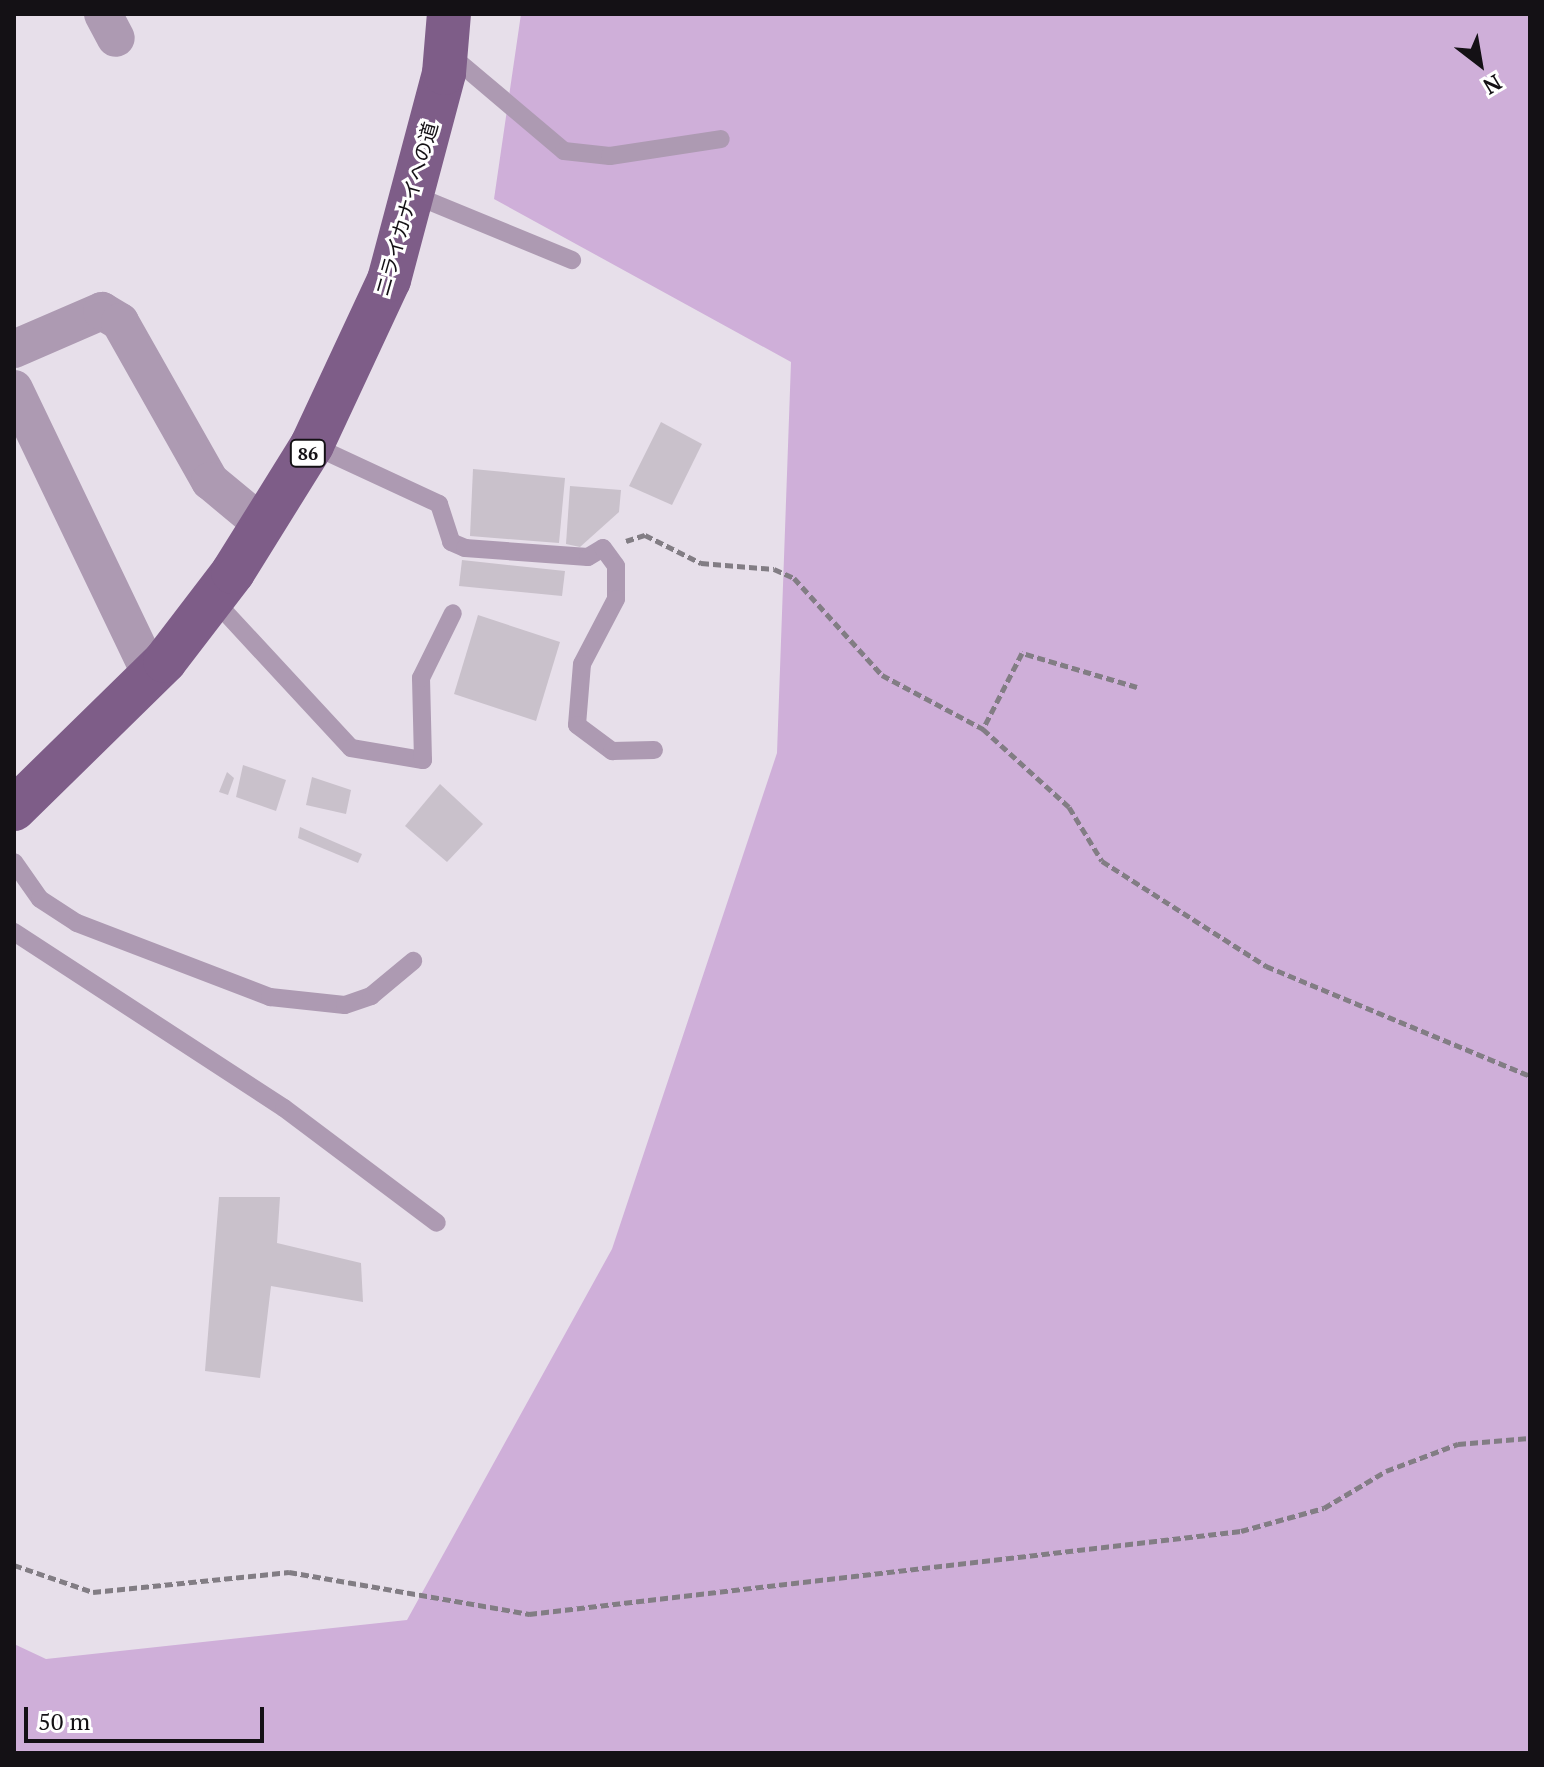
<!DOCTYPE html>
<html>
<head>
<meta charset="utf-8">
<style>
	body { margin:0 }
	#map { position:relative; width:1544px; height:1767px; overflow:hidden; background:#e7dfea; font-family:"PT Serif","Noto Sans JP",serif }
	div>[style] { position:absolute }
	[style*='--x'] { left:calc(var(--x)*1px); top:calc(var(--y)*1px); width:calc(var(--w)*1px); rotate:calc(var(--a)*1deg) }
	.green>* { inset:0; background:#cfafd9 }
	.building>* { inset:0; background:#c9c1cb }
	.path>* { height:5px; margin-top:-2.5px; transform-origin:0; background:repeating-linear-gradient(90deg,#827d84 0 8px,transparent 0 12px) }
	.lane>* { height:18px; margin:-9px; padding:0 9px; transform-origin:9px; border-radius:9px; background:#ad9ab2 }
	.street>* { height:38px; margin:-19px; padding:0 19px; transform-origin:19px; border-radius:19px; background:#ad9ab2 }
	.primary>* { height:44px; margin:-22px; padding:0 22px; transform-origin:22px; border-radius:22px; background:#7e5d88 }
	span { translate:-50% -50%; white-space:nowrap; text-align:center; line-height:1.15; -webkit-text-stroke:6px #fff; paint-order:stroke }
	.shield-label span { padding:2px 6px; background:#fff; border:2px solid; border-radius:6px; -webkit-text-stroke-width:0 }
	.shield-label { font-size:18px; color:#141115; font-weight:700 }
	.street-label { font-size:20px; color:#141115 }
	.frame { position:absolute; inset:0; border:16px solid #141115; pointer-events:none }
	.north { position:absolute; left:1440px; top:24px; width:80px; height:80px; -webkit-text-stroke:6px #fff; paint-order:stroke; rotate:149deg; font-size:22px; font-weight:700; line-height:32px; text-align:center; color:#141115 }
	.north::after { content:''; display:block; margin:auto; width:28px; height:36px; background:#141115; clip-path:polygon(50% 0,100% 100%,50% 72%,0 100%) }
	.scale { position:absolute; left:24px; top:1707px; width:240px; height:36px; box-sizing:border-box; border:4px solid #141115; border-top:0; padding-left:10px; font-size:24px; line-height:28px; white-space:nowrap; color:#141115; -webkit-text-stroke:6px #fff; paint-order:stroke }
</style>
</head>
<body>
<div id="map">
	<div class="green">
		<div style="clip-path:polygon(521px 14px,1530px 14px,1530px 1753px,14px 1753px,14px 1644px,46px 1659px,407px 1620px,612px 1249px,777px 753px,791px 362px,494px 199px)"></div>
	</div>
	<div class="building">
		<div style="clip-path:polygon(661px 422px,702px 444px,672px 505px,629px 486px)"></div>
		<div style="clip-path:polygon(473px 469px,565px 478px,559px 543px,470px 536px)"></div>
		<div style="clip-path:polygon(570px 486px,621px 490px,619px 512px,580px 547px,566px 544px)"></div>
		<div style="clip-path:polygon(462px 560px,565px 571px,562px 596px,459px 586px)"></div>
		<div style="clip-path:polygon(478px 615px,560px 642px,536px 721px,454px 694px)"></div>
		<div style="clip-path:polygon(243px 765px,286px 780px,276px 811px,236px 797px)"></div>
		<div style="clip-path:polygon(227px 772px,234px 778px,228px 795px,219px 792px)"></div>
		<div style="clip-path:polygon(312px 777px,351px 790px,346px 814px,306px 805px)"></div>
		<div style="clip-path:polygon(440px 784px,483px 824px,447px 862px,405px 826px)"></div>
		<div style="clip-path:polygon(300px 827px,362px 854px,358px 863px,298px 838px)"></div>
		<div style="clip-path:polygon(219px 1197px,280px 1197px,277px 1243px,361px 1263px,363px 1302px,271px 1286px,260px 1378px,205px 1371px)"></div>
	</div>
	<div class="path">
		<div style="--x:626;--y:541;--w:20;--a:-18"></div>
		<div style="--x:645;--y:535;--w:63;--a:26.6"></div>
		<div style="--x:701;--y:563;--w:73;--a:4.7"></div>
		<div style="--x:774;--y:569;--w:22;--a:24"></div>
		<div style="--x:794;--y:578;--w:131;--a:47.8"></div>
		<div style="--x:882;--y:675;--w:115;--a:28.1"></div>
		<div style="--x:1137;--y:687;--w:120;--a:-163.5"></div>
		<div style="--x:1022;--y:653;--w:85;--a:117.2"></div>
		<div style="--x:983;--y:729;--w:116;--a:42.2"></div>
		<div style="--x:1069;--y:807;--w:63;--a:58.6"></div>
		<div style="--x:1102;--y:861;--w:195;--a:32.6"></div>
		<div style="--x:1266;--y:966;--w:286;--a:22.6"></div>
		<div style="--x:14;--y:1565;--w:83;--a:18.9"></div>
		<div style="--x:93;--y:1592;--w:197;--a:-5.8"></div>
		<div style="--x:289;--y:1572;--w:244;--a:9.9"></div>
		<div style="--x:529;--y:1614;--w:717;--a:-6.65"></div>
		<div style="--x:1241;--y:1531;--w:86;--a:-15.5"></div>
		<div style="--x:1324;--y:1508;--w:72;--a:-30.8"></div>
		<div style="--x:1386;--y:1471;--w:77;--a:-20.6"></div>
		<div style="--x:1458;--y:1444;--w:72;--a:-4.8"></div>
	</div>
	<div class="lane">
		<div style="--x:448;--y:53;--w:152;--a:40.2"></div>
		<div style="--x:564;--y:151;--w:46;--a:6.2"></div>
		<div style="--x:610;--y:156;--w:112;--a:-8.7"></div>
		<div style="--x:414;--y:195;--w:171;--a:22.4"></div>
		<div style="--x:312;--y:445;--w:140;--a:24.9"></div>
		<div style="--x:439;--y:504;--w:40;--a:72"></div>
		<div style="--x:451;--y:542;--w:15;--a:23"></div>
		<div style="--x:465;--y:548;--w:123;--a:4.2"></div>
		<div style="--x:588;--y:557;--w:17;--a:-31"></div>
		<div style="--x:603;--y:548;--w:22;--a:54"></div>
		<div style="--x:616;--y:566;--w:33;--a:90"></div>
		<div style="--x:616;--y:599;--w:73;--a:117.6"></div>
		<div style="--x:582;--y:664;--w:61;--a:94.7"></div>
		<div style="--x:577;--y:725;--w:44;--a:36.6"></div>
		<div style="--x:612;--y:751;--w:42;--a:-1.4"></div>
		<div style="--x:213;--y:599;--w:203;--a:47.2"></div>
		<div style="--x:351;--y:748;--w:73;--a:9.5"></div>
		<div style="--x:423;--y:760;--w:82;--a:-91.4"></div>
		<div style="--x:421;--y:678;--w:72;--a:-63.8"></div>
		<div style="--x:14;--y:862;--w:45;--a:54.9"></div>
		<div style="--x:40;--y:899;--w:44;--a:33"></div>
		<div style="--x:77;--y:923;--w:207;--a:21"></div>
		<div style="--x:270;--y:997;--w:75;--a:6.1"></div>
		<div style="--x:345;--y:1005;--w:28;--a:-19"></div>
		<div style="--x:371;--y:996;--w:55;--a:-39.8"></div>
		<div style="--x:14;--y:932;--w:322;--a:33.1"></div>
		<div style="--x:284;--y:1108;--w:191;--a:36.9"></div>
	</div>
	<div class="street">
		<div style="--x:103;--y:14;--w:27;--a:62"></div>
		<div style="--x:14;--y:349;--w:96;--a:-23.4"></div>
		<div style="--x:102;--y:311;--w:21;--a:31"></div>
		<div style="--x:120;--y:322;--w:183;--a:60.5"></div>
		<div style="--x:210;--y:481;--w:69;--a:39.7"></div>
		<div style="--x:14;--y:389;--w:317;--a:64.4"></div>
	</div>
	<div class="primary">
		<div style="--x:14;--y:809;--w:211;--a:-44.4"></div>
		<div style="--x:165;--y:661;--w:112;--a:-52.6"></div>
		<div style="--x:233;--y:572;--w:150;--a:-58.1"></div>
		<div style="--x:312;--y:445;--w:182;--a:-65"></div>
		<div style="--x:389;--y:280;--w:214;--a:-75.1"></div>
		<div style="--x:444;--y:73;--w:59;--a:-85.2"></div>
	</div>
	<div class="shield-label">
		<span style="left:308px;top:453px">86</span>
	</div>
	<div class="street-label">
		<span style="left:406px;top:209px;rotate:-74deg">ニライカナイへの道</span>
	</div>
	<div class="frame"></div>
	<div class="north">N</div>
	<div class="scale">50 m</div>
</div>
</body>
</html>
